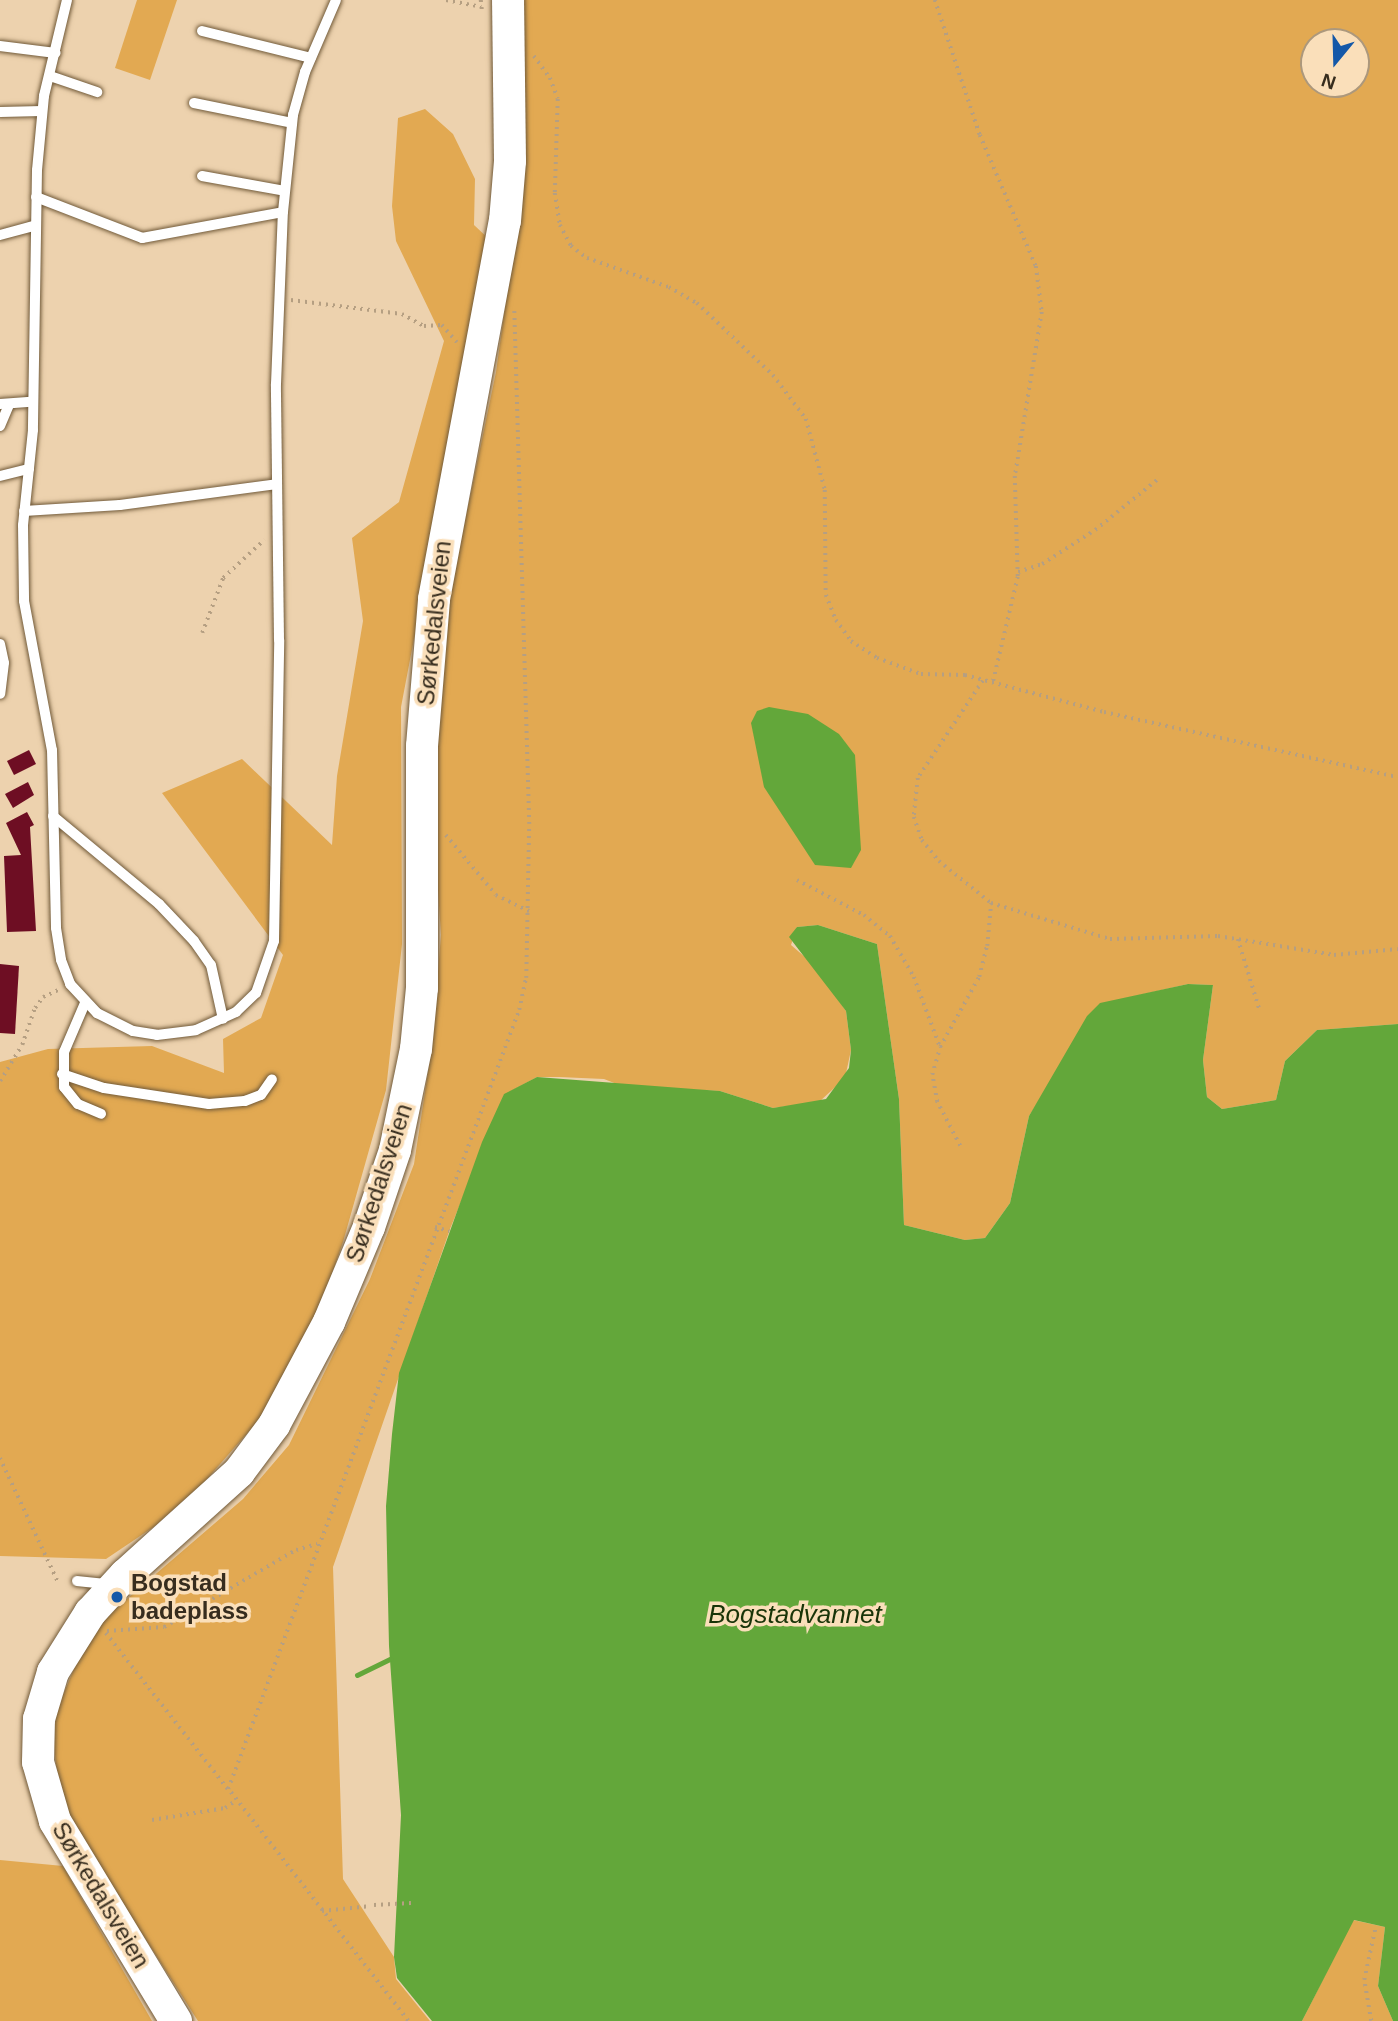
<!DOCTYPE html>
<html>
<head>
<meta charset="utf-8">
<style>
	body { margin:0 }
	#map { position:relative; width:1398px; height:2021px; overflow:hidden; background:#edd2ae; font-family:Helvetica,sans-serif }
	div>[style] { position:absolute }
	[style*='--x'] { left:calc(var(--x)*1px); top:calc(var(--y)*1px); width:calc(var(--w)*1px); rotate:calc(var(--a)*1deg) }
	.green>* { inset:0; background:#e2a952 }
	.water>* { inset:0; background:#63a73a }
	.stream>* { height:5px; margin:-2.5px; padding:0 2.5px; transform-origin:2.5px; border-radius:2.5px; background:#63a73a }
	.building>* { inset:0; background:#6e0e23 }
	.path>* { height:3.5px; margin-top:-1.75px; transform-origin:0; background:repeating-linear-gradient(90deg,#b59f82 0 2px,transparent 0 7px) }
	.roads { filter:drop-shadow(0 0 2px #715a39) drop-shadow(0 0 2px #715a39) }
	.lane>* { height:10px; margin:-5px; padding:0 5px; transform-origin:5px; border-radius:5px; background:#fff }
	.secondary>* { height:32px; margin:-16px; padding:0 16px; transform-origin:16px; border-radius:16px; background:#fff }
	.dots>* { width:19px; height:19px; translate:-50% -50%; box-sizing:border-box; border:4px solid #fadfba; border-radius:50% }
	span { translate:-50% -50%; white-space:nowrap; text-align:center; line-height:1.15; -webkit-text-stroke:7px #fadfba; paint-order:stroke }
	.street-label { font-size:24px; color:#372d1e }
	.poi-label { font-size:24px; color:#372d1e; font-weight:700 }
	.left { translate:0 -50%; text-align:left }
	.water-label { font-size:26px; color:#193408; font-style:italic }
	.north { position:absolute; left:1300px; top:28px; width:70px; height:70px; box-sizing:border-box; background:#fadfba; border:2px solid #ac987c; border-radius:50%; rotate:199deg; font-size:19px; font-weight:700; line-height:28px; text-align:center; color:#372d1e }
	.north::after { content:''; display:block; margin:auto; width:24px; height:32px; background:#1458a8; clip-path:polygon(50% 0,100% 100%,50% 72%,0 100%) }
</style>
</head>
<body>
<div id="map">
	<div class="green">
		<div style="clip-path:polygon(137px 0,177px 0,150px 80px,115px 68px)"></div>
		<div style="clip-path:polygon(evenodd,515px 0,1398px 0,1398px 1024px,1317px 1030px,1285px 1061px,1276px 1100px,1222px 1109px,1207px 1097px,1203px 1060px,1213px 985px,1188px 984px,1100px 1004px,1029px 1116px,1010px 1203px,985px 1238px,965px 1240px,904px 1225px,899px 1099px,877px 944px,818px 925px,797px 927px,791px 945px,813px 964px,846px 1011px,851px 1050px,845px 1078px,819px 1102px,773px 1108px,720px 1091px,622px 1086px,604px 1079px,559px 1077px,537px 1077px,504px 1095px,450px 1229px,333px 1567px,343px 1879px,394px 1957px,396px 1979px,430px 2021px,198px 2021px,77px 1832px,59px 1791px,53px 1736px,58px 1707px,79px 1657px,107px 1616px,243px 1499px,289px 1445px,370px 1279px,414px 1164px,432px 1046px,441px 935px,431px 785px,434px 670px,496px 372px,516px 228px,515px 0,1314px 42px,1356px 42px,1356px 84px,1314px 84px,1314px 42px)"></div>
		<div style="clip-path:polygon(425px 109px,453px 134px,475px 179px,474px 225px,490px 240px,401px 707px,402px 944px,386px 1090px,343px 1242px,295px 1379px,206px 1480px,155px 1526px,106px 1559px,0 1556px,0 1062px,48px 1049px,152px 1046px,224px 1073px,223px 1039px,261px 1018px,283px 955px,162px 793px,242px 759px,332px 845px,337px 776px,363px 621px,352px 538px,399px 502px,444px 341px,396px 241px,392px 206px,398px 118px)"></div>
		<div style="clip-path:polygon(0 1860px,63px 1866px,152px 2021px,0 2021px)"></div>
		<div style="clip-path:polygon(1353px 1920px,1385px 1927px,1378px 1986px,1393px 2021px,1302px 2021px)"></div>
	</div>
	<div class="water">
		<div style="clip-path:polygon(769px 707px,808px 714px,839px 734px,855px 755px,861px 850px,851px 868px,815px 865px,764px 787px,751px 723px,757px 711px)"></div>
		<div style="clip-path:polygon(818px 925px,877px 944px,899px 1099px,904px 1225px,965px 1240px,985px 1238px,1010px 1203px,1029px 1116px,1087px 1016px,1100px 1003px,1188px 984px,1213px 985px,1203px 1060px,1207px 1097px,1222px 1109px,1276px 1100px,1285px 1061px,1317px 1030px,1398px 1024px,1398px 2021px,1393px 2021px,1378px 1986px,1385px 1927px,1354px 1920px,1302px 2021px,432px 2021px,397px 1978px,394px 1957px,401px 1815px,389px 1646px,386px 1506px,392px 1434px,399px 1373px,482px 1142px,504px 1094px,537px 1077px,720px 1091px,773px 1108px,826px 1099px,849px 1068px,851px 1050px,846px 1011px,789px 937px,797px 927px)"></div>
	</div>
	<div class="stream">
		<div style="--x:357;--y:1675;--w:37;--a:-26"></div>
	</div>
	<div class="building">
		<div style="clip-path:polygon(29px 750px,36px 764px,14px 775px,7px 761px)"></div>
		<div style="clip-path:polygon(28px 782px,34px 795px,13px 808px,5px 794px)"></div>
		<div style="clip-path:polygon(27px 812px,34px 825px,30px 827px,36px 931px,7px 932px,4px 856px,21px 855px,6px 823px)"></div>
		<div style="clip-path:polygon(0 964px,19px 966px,15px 1034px,0 1033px)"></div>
	</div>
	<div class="path">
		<div style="--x:446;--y:0;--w:36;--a:11"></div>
		<div style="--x:481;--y:0;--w:10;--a:84"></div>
		<div style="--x:935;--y:0;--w:142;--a:71.6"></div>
		<div style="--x:980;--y:135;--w:142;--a:66.9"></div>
		<div style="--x:1036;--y:266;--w:46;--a:82.6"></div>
		<div style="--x:1042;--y:312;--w:166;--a:99.3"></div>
		<div style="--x:1015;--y:476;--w:101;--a:88.3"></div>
		<div style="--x:1018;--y:577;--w:109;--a:103.3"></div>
		<div style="--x:534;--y:56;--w:27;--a:54"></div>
		<div style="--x:550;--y:78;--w:22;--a:69"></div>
		<div style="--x:558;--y:99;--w:94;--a:91.8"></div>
		<div style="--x:555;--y:193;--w:32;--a:81"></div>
		<div style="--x:560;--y:225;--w:24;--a:62"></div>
		<div style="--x:571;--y:246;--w:20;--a:37"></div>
		<div style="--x:587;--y:258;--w:87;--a:19.5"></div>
		<div style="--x:669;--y:287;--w:32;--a:30"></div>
		<div style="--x:697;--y:303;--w:105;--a:43.5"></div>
		<div style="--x:773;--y:375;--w:55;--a:53.1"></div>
		<div style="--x:806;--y:419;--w:73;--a:75"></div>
		<div style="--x:825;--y:490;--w:105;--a:89.5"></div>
		<div style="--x:826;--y:595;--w:27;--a:68"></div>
		<div style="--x:836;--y:620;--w:26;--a:54"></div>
		<div style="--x:851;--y:641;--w:31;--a:33"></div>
		<div style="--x:877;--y:658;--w:47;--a:20"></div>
		<div style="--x:921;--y:674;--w:44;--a:1.3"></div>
		<div style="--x:965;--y:675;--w:144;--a:14.9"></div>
		<div style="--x:1104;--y:712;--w:301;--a:12.5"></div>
		<div style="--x:291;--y:300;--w:112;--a:7.2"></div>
		<div style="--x:402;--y:314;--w:25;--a:29"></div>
		<div style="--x:424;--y:326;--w:18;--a:-3"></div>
		<div style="--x:442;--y:325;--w:23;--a:49"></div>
		<div style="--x:1018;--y:572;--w:25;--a:-18"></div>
		<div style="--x:1042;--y:564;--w:63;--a:-32.7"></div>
		<div style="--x:1095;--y:530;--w:81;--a:-39"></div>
		<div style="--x:202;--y:633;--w:59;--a:-69.1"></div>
		<div style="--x:223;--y:578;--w:56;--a:-42.8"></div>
		<div style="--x:983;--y:681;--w:117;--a:123.8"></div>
		<div style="--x:918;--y:778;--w:39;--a:96"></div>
		<div style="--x:914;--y:817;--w:24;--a:71"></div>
		<div style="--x:922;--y:840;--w:27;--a:51"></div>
		<div style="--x:939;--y:861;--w:67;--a:38.9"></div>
		<div style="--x:991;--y:903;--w:124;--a:16.8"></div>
		<div style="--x:1110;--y:939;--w:108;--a:-1.6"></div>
		<div style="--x:1218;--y:936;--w:118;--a:9.3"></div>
		<div style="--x:1334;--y:955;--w:64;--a:-5.4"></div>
		<div style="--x:446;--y:835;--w:78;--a:50.2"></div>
		<div style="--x:496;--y:895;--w:37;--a:26"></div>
		<div style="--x:797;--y:880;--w:76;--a:27.6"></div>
		<div style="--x:864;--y:915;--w:33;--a:39"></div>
		<div style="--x:890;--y:936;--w:48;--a:59.7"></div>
		<div style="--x:914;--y:977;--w:75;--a:69.6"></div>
		<div style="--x:1238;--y:939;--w:75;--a:73"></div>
		<div style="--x:0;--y:1081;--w:42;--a:-58.6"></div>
		<div style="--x:22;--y:1045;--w:39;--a:-71"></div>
		<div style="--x:35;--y:1008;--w:14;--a:-54"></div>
		<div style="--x:43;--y:997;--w:19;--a:-25"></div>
		<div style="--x:960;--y:1146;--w:50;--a:-117.6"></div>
		<div style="--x:937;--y:1102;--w:27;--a:-100"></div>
		<div style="--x:932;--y:1075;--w:29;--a:-74"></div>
		<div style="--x:940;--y:1047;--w:80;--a:-60.9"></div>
		<div style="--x:979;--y:977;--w:32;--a:-76"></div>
		<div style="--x:987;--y:946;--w:43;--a:-84.7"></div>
		<div style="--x:435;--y:1227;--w:15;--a:16"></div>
		<div style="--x:0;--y:1458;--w:139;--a:64.9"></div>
		<div style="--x:107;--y:1631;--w:57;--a:-4"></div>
		<div style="--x:164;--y:1627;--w:153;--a:-30.3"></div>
		<div style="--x:296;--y:1550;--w:22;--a:-16"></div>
		<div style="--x:106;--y:1633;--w:198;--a:52"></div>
		<div style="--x:152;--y:1820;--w:74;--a:-9.3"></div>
		<div style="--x:225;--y:1808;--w:14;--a:-34"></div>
		<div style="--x:374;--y:1905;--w:37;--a:-3"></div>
		<div style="--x:322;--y:1911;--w:49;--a:-5.8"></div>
		<div style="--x:408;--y:2021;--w:294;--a:-127.8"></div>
		<div style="--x:228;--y:1789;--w:832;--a:-69.52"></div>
		<div style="--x:519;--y:1010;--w:33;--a:-78"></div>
		<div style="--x:526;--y:978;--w:154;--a:-88.9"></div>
		<div style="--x:529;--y:824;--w:514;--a:-91.67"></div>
		<div style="--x:1371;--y:2021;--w:42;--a:-99.7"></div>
		<div style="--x:1364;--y:1980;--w:52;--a:-77.8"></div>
	</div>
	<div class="roads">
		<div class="lane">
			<div style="--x:67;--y:0;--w:99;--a:103.5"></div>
			<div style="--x:44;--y:96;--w:74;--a:95.4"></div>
			<div style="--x:37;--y:170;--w:260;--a:90.9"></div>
			<div style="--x:33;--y:430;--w:96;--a:96"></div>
			<div style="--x:23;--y:525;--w:76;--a:89.2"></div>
			<div style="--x:24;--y:601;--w:152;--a:79.4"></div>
			<div style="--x:52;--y:750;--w:178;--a:88.7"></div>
			<div style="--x:56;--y:928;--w:32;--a:81"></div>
			<div style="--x:61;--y:960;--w:26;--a:69"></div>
			<div style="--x:70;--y:984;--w:40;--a:47"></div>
			<div style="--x:97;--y:1013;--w:40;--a:26.6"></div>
			<div style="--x:133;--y:1031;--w:24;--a:9"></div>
			<div style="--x:157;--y:1035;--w:39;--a:-7"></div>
			<div style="--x:196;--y:1030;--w:44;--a:-24.2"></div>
			<div style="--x:236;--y:1012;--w:28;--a:-44"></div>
			<div style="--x:256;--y:993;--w:55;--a:-70.9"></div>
			<div style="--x:274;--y:941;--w:301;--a:-89"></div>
			<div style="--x:279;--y:640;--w:256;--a:-90.7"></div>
			<div style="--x:276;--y:384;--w:172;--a:-87.7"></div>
			<div style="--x:283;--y:212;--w:98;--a:-84.1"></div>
			<div style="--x:293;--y:115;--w:45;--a:-74.4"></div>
			<div style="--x:305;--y:72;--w:78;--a:-66.7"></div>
			<div style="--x:202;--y:31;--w:112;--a:13.9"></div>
			<div style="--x:0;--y:46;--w:56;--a:7.1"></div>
			<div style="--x:50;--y:76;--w:50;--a:18.8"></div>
			<div style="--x:194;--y:103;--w:100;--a:11.5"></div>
			<div style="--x:0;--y:112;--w:42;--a:-1.4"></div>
			<div style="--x:202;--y:176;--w:84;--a:10.2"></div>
			<div style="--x:36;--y:197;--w:114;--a:21.1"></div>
			<div style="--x:142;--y:238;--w:143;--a:-10.4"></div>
			<div style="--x:0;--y:235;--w:35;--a:-15"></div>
			<div style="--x:0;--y:404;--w:31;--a:-4"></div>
			<div style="--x:0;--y:426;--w:23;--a:-67"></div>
			<div style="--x:0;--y:476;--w:30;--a:-14"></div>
			<div style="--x:24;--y:511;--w:96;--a:-3.6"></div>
			<div style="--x:120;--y:505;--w:158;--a:-7.6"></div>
			<div style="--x:0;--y:644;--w:19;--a:78"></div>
			<div style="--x:4;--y:663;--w:31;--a:97"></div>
			<div style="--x:53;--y:816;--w:138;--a:39.7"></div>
			<div style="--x:159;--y:904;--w:51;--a:46.6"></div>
			<div style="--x:194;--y:941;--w:29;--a:55"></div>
			<div style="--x:211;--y:965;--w:55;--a:77.5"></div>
			<div style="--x:85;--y:1003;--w:53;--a:113.2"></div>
			<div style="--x:64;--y:1052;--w:35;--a:90"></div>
			<div style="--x:64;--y:1087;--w:22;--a:51"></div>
			<div style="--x:78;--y:1104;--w:25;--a:23"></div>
			<div style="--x:62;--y:1074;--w:44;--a:18.4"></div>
			<div style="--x:104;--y:1088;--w:106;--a:8.7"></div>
			<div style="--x:209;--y:1104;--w:36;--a:-5"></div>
			<div style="--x:245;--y:1101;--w:17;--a:-21"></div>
			<div style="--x:261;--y:1095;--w:19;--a:-55"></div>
			<div style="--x:77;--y:1581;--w:31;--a:6"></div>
		</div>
		<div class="secondary">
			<div style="--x:176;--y:2021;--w:234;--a:-121.2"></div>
			<div style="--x:55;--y:1821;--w:61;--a:-106.1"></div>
			<div style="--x:38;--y:1762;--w:43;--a:-88.7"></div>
			<div style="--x:39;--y:1719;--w:49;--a:-73.4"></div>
			<div style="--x:53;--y:1672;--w:70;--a:-57.9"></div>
			<div style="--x:90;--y:1613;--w:52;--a:-47.4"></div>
			<div style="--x:125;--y:1575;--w:154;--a:-42.1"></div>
			<div style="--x:239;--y:1472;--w:59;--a:-53.3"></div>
			<div style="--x:274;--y:1425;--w:117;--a:-61.9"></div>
			<div style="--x:329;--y:1322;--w:103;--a:-67.2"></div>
			<div style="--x:369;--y:1227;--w:81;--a:-71.3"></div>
			<div style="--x:395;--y:1150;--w:103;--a:-78.3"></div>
			<div style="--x:416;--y:1049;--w:61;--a:-84.4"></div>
			<div style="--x:422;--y:988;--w:242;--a:-90"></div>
			<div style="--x:422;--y:746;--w:147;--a:-85.3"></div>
			<div style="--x:434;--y:599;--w:385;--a:-79.4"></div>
			<div style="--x:505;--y:221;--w:60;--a:-85.2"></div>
			<div style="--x:510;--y:161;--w:161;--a:-90.7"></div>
		</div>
	</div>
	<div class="dots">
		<div style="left:117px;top:1597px;background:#1458a8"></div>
	</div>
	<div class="street-label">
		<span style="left:434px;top:623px;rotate:-84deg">Sørkedalsveien</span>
		<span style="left:379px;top:1183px;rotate:-72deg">Sørkedalsveien</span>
		<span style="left:101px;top:1895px;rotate:59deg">Sørkedalsveien</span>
	</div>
	<div class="poi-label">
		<span class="left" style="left:131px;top:1597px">Bogstad<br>badeplass</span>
	</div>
	<div class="water-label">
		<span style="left:795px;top:1615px">Bogstadvannet</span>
	</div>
	<div class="north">N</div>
</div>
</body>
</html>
